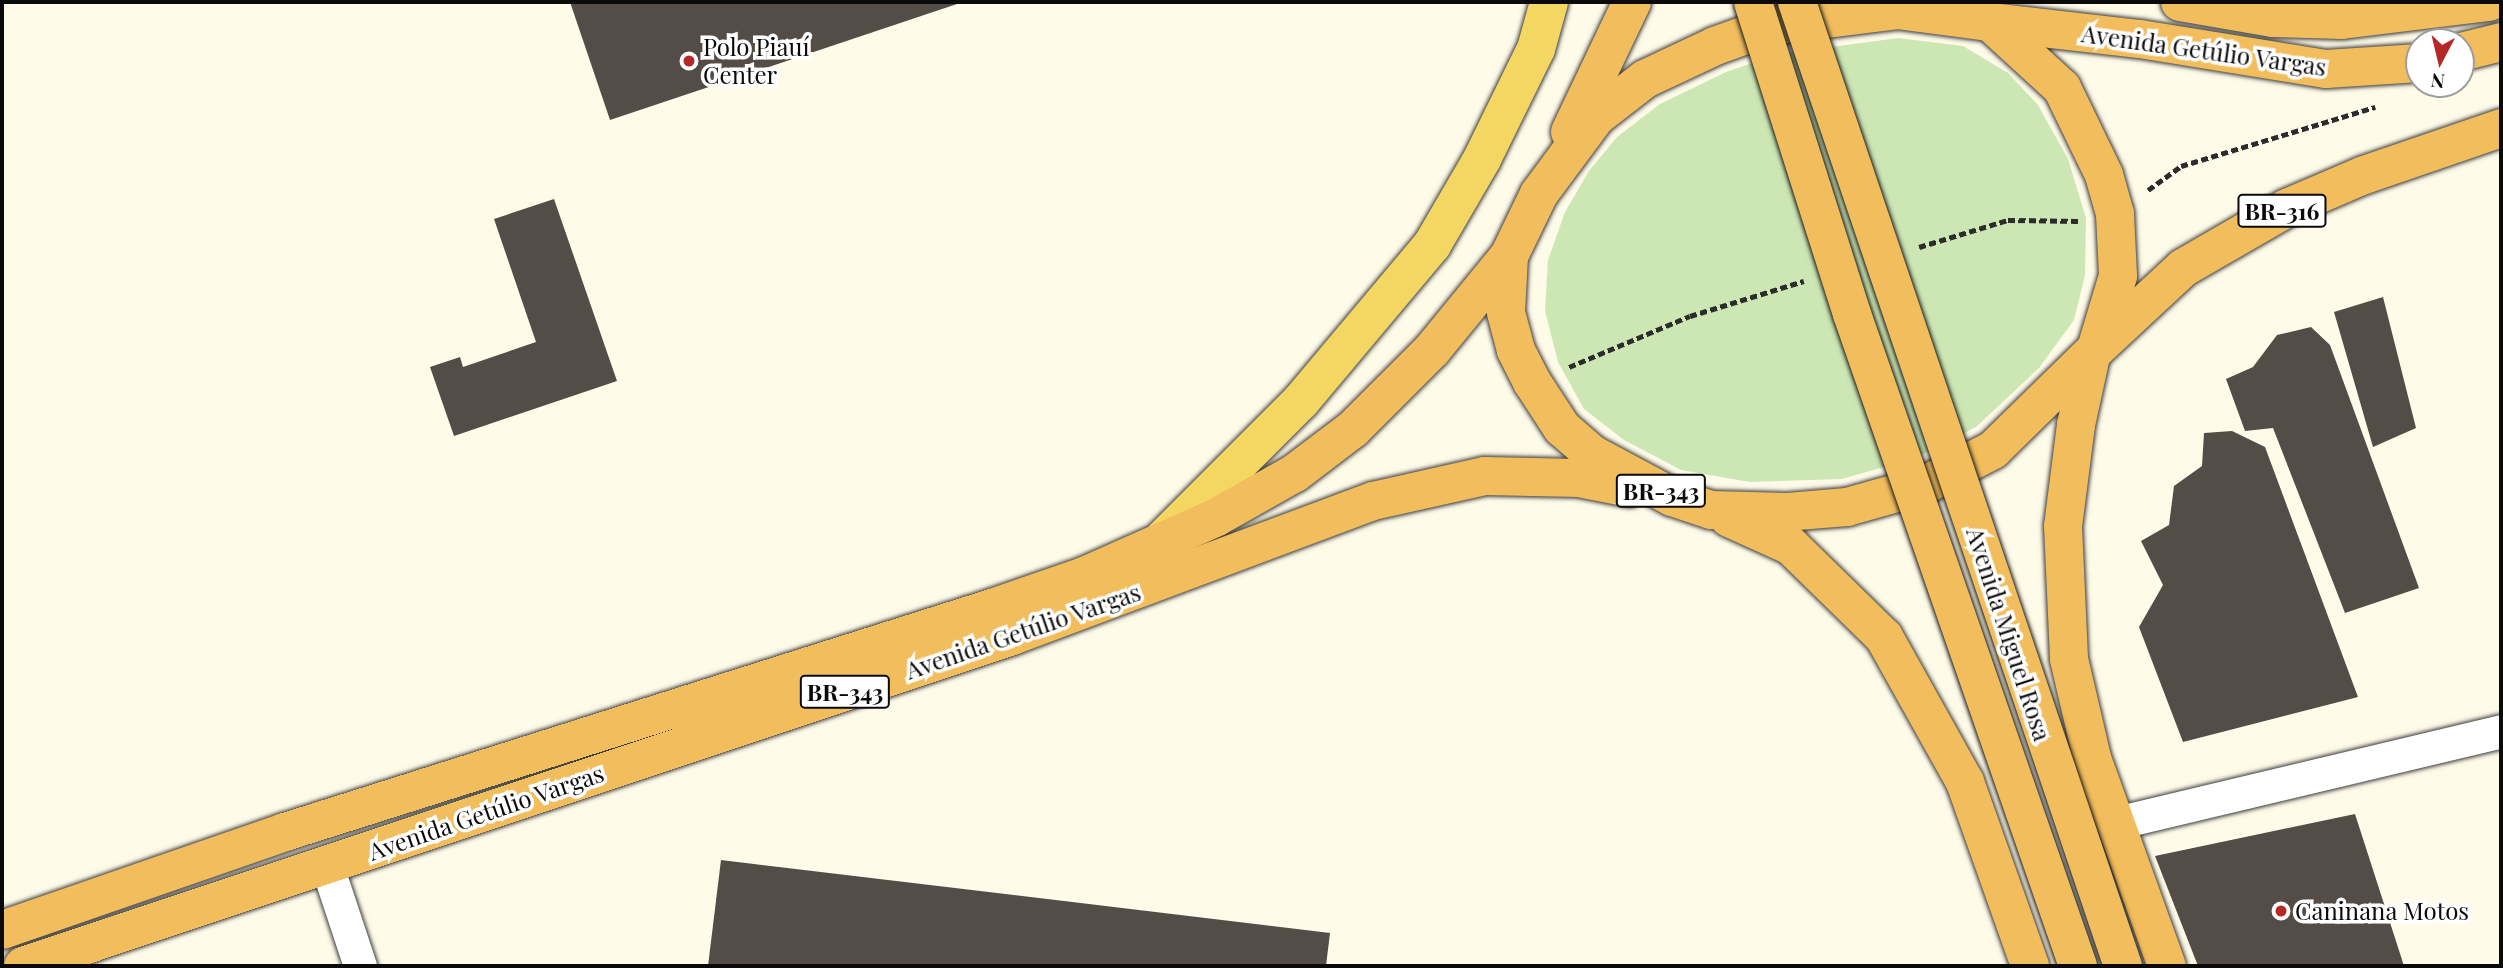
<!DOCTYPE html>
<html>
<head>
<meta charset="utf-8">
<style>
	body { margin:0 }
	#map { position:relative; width:2503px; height:968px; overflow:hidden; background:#fefbe9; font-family:"Playfair Display",serif }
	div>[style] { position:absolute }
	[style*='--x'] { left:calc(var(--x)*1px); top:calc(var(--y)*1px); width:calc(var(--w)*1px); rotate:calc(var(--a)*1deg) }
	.green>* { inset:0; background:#cce7b4 }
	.building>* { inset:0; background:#534c47 }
	.path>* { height:4.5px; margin-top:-2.25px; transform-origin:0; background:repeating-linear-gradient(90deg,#2c2c2c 0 7px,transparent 0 10.5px) }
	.roads { filter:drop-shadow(0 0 2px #3d3d3d) drop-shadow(0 0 2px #3d3d3d) }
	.minor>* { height:33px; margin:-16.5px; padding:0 16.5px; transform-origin:16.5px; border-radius:16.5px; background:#fff }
	.primary>* { height:38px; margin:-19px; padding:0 19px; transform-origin:19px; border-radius:19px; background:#f4d763 }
	.trunk>* { height:38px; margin:-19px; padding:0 19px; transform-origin:19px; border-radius:19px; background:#f2bd5c }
	.bridges { filter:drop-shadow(0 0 2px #1b1b1b) drop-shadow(0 0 2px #1b1b1b) }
	.trunk-bridge>* { height:38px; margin:-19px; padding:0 19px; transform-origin:19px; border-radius:19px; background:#f2bd5c }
	.dots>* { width:19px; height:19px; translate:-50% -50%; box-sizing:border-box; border:4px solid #fff; border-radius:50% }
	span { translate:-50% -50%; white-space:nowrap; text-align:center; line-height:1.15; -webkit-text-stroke:7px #fff; paint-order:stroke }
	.shield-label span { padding:2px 5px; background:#fff; border:2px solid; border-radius:5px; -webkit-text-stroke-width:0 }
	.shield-label { font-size:23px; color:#0a0a0a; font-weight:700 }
	.poi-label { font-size:24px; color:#0a0a0a }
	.left { translate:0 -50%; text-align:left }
	.street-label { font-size:24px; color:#0a0a0a }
	.frame { position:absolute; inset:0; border:4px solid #0a0a0a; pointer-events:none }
	.north { position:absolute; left:2405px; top:28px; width:70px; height:70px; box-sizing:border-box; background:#fff; border:2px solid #9d9d9d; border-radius:50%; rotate:187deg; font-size:19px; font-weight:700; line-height:28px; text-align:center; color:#0a0a0a }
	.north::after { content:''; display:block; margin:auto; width:24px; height:32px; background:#b52828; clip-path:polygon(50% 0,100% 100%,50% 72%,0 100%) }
</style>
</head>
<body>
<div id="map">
	<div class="green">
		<div style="clip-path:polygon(1898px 38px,1963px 46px,2008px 73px,2038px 105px,2068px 159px,2086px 218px,2085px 275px,2074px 320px,2039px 368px,1976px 427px,1915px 458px,1842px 479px,1750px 482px,1681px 470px,1624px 440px,1584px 409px,1558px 362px,1545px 311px,1548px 260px,1565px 212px,1589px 171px,1617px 137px,1660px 104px,1726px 72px,1779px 54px)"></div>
	</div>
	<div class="building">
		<div style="clip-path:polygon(570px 2px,963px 2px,610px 120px)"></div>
		<div style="clip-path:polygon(554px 199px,617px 381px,454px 436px,430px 367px,460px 357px,463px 367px,536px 342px,494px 219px)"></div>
		<div style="clip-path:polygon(2383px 297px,2416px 428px,2373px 447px,2334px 312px)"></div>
		<div style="clip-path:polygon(2311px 327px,2330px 345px,2419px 588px,2345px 613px,2273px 428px,2245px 431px,2226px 379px,2253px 367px,2277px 335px)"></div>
		<div style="clip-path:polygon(2232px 431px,2265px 447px,2358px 697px,2183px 742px,2139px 627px,2163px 585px,2141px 541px,2169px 525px,2174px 486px,2202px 466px,2204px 433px)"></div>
		<div style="clip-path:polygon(2355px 814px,2404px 966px,2198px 966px,2155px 856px)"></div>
		<div style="clip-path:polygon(721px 860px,1330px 933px,1326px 966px,708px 966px)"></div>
	</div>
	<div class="path">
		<div style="--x:2148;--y:190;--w:41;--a:-36"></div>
		<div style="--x:2181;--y:166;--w:203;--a:-16.9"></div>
		<div style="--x:1919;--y:247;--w:93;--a:-16.9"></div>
		<div style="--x:2008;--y:220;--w:70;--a:0.8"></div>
		<div style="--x:1569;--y:367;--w:131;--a:-22.9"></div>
		<div style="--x:1690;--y:316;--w:119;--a:-17.1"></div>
	</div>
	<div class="roads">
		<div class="minor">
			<div style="--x:2116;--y:823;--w:396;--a:-13.4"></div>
			<div style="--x:327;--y:866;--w:105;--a:71.7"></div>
		</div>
		<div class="primary">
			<div style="--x:1163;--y:539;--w:195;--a:-45"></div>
			<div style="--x:1301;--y:401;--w:204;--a:-50"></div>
			<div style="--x:1432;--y:245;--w:99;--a:-59.8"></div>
			<div style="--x:1482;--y:159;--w:123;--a:-63.9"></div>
			<div style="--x:1536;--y:49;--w:49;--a:-74.5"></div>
		</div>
		<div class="trunk">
			<div style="--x:2180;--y:2;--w:94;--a:9.8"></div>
			<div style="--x:2273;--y:18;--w:69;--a:1.7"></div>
			<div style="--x:2342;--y:20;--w:148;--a:-7"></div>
			<div style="--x:1897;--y:10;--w:94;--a:7.4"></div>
			<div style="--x:1990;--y:22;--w:98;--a:42.5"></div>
			<div style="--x:2062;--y:88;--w:97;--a:64.2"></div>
			<div style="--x:2104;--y:175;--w:41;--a:74.2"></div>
			<div style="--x:2115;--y:214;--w:62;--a:87.2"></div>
			<div style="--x:2118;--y:276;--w:76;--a:106.8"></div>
			<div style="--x:2096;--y:349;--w:144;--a:135.6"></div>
			<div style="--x:1993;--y:450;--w:76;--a:152.8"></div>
			<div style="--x:1925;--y:485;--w:81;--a:164.2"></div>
			<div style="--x:1847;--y:507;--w:59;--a:175.2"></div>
			<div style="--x:1788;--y:512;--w:77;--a:-178.5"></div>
			<div style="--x:1711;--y:510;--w:41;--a:-161.6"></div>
			<div style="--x:1672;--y:497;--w:91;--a:-151.7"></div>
			<div style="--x:1592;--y:454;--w:40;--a:-139"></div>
			<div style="--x:1562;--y:428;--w:55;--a:-123.1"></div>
			<div style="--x:1532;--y:382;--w:36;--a:-117"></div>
			<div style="--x:1516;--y:350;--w:39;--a:-105"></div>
			<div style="--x:1506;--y:312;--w:56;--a:-86.9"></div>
			<div style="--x:1509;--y:256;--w:69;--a:-64.2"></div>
			<div style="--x:1539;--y:194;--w:96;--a:-53.5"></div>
			<div style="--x:1596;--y:117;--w:62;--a:-37.8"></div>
			<div style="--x:1645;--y:79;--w:77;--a:-25.2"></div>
			<div style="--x:1715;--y:46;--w:59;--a:-19.7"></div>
			<div style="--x:1771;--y:26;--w:127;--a:-7.2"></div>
			<div style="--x:1990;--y:22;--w:151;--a:6.5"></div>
			<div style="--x:2140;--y:39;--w:188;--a:9.2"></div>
			<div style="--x:2326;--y:69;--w:93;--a:-3.7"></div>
			<div style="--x:2461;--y:52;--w:41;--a:-14"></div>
			<div style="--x:1570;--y:132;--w:144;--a:-64.5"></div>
			<div style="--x:2097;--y:348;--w:117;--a:-42.9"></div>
			<div style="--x:2183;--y:268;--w:120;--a:-30"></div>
			<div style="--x:2287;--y:208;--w:84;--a:-23.2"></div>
			<div style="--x:2364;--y:175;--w:145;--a:-18.9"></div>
			<div style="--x:2091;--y:356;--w:71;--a:102.3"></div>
			<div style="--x:2076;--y:425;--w:102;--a:97.3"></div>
			<div style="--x:2063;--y:526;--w:133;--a:87.4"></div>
			<div style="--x:2069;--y:659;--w:102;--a:76.9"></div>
			<div style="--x:2092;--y:758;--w:221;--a:70.2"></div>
			<div style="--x:1729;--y:518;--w:68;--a:24.3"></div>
			<div style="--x:1791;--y:546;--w:130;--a:44.4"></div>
			<div style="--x:1884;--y:637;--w:166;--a:60.8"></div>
			<div style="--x:1965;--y:782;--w:195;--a:70.5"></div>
			<div style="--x:2;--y:930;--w:299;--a:-19.1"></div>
			<div style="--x:285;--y:832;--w:745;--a:-17.58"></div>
			<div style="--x:995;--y:607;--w:94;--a:-19.2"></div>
			<div style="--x:1084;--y:576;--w:145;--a:-23.9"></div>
			<div style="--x:1217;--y:517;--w:90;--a:-29.4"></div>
			<div style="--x:1295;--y:473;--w:73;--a:-37.2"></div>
			<div style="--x:1353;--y:429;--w:112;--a:-45"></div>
			<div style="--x:1432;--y:350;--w:122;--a:-50.7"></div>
			<div style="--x:23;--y:966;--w:1043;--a:-18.45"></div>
			<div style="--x:1012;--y:636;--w:385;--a:-20.5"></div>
			<div style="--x:1373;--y:501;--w:115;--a:-12.6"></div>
			<div style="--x:1485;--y:476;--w:94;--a:1.2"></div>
			<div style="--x:1579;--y:478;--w:51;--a:11.3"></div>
		</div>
	</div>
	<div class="bridges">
		<div class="trunk-bridge">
			<div style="--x:1753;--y:2;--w:327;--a:72.4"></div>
			<div style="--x:1852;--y:314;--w:690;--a:70.88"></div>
			<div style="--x:1797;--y:2;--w:1018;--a:71.32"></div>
		</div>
	</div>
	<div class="dots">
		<div style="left:689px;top:61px;background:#b52828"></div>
		<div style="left:2281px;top:911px;background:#b52828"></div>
	</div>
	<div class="shield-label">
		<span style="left:2282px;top:211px">BR-316</span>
		<span style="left:1661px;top:491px">BR-343</span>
		<span style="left:845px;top:692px">BR-343</span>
	</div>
	<div class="poi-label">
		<span class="left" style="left:703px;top:61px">Polo Piauí<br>Center</span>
		<span class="left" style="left:2295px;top:911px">Caninana Motos</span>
	</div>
	<div class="street-label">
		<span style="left:2204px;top:50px;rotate:8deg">Avenida Getúlio Vargas</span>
		<span style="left:1023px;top:631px;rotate:-19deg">Avenida Getúlio Vargas</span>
		<span style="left:2009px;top:634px;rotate:72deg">Avenida Miguel Rosa</span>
		<span style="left:486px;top:812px;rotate:-19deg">Avenida Getúlio Vargas</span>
	</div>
	<div class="frame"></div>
	<div class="north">N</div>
</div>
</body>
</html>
